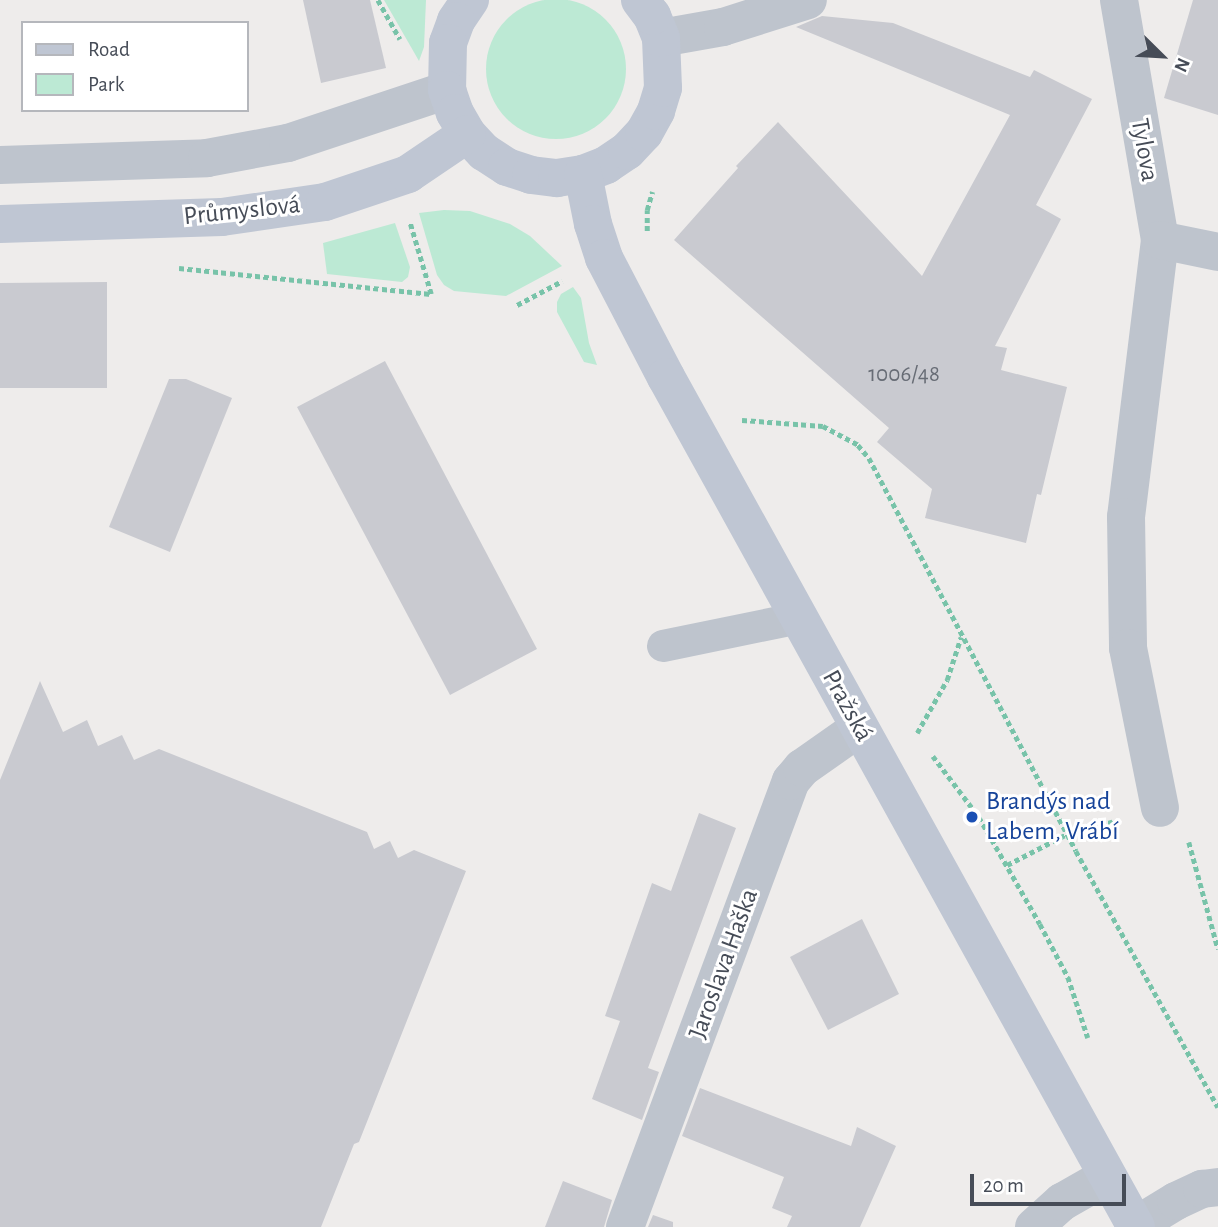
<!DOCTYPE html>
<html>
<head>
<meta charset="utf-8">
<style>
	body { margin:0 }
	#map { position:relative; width:1218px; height:1227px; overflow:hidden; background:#eeeceb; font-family:"Alegreya Sans",sans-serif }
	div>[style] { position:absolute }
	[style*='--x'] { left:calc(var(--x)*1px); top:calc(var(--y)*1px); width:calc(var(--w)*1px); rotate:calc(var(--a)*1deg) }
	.green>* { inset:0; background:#bce9d4 }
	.round { border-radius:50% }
	.building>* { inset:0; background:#c9cad0 }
	.path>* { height:4.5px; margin-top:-2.25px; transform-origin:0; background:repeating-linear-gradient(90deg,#78c3a9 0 5px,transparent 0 8.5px) }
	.lane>* { height:32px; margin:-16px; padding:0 16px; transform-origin:16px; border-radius:16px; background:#bec4cd }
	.street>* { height:38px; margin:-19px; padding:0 19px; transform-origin:19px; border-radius:19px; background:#bec4cd }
	.secondary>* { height:38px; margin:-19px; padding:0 19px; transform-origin:19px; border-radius:19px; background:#bfc6d3 }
	.dots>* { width:19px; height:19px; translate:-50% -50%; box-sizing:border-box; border:4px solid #fff; border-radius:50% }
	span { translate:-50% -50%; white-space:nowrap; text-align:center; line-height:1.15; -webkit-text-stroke:6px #fff; paint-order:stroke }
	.number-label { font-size:23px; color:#676c75 }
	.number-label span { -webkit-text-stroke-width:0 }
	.street-label { font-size:26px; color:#464c57 }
	.transit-label { font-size:26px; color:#164399 }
	.left { translate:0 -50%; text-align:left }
	.legend { position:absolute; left:21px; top:21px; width:228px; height:91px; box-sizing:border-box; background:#fff; border:2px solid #b5b7bc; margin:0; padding:9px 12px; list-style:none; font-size:21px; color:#464c57 }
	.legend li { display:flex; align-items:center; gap:14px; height:35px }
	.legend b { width:35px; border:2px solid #b5b7bc }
	.north { position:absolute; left:1127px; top:21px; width:70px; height:70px; -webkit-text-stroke:5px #fff; paint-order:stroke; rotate:114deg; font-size:19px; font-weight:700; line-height:28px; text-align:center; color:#464c57 }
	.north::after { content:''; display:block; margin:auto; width:24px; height:32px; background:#464c57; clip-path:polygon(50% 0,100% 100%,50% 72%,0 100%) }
	.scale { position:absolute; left:970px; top:1174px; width:156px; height:32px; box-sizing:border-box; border:4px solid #464c57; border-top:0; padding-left:9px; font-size:21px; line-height:24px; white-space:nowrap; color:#464c57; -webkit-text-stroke:5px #fff; paint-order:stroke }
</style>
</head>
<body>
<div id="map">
	<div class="green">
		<div class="round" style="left:486px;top:-1px;width:140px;height:140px"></div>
		<div style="clip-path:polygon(384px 0,426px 0,424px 47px,419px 61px)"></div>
		<div style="clip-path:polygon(444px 210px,470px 211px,510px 224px,530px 236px,562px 266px,506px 296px,454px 291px,444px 285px,437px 275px,419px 213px)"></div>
		<div style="clip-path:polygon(395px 223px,410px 267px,408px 277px,402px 282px,327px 274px,323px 243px)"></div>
		<div style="clip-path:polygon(573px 287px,581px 298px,589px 343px,597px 365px,584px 362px,557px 312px,557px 302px,561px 294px)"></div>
	</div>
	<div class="building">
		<div style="clip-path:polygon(303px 0,370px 0,386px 68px,321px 83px)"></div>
		<div style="clip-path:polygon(1193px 0,1218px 0,1218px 115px,1164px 98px)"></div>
		<div style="clip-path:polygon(822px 16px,893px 23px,1030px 77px,1034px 70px,1092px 99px,1036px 205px,1061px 219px,995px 346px,1007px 348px,1001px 370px,1067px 387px,1041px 495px,1037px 494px,1026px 543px,925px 518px,932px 489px,877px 442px,889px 428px,674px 240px,738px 168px,736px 166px,778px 122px,922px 276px,1010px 115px,796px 27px)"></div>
		<div style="clip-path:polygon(107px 282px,107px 388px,0 388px,0 283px)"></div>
		<div style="clip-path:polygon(385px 361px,537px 649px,450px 695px,297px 407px)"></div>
		<div style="clip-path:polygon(169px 379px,186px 379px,232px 398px,170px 552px,109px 527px)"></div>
		<div style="clip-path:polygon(40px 681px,63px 732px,87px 720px,98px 746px,122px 735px,134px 760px,159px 749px,367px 832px,374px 849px,390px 841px,398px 858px,414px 850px,466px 871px,359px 1142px,354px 1144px,321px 1227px,0 1227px,0 780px)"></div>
		<div style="clip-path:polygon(699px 813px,736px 828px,648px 1068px,659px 1072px,642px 1120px,592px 1099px,620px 1021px,605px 1016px,652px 883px,671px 891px)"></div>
		<div style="clip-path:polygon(862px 919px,899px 994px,828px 1030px,790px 957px)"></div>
		<div style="clip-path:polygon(700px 1088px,851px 1146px,857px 1127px,896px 1146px,860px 1227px,787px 1227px,792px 1216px,772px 1208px,784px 1177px,682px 1136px)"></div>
		<div style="clip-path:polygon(563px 1181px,612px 1200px,604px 1227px,545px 1227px)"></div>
		<div style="clip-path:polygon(653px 1215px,673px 1222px,673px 1227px,648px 1227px)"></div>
	</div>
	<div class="path">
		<div style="--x:378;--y:0;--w:45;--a:60.6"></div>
		<div style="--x:647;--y:231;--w:21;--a:-90"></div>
		<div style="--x:647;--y:210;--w:19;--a:-74"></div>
		<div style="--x:179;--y:268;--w:253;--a:5.9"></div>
		<div style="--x:431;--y:294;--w:74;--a:-106.5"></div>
		<div style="--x:517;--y:305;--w:51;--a:-28.1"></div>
		<div style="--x:742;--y:420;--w:81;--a:4.2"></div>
		<div style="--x:823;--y:426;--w:40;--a:28"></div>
		<div style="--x:858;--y:445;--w:17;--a:50"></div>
		<div style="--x:869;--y:458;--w:444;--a:62.2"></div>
		<div style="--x:1076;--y:851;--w:293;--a:61"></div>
		<div style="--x:917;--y:733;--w:61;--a:-60.5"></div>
		<div style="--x:947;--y:680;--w:45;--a:-72"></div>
		<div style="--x:933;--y:756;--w:76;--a:53"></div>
		<div style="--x:979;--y:817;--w:123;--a:60.3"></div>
		<div style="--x:1040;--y:924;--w:60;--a:62.2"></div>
		<div style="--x:1068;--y:977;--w:64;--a:71.8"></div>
		<div style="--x:1189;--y:842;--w:111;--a:74.8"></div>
		<div style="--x:1007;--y:865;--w:68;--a:-27.3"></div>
		<div style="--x:1067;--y:834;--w:50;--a:-15.2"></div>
	</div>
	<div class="lane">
		<div style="--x:663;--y:646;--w:139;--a:-11.6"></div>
	</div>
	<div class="street">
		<div style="--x:1119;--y:0;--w:243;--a:80.3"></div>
		<div style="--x:1160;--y:240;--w:279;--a:97"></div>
		<div style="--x:1126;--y:517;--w:131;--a:89.1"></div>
		<div style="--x:1128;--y:648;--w:163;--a:78.7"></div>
		<div style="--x:661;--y:38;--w:63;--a:-10.1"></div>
		<div style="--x:723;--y:27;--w:89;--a:-17.6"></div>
		<div style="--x:0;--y:165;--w:207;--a:-1.9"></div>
		<div style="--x:207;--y:158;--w:82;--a:-10.5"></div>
		<div style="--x:288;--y:143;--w:168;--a:-18.4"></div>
		<div style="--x:1160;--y:240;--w:59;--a:11.7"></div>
		<div style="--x:1135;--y:1226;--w:48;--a:-31.4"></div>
		<div style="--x:1176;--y:1201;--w:29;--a:-25"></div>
		<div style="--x:1202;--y:1189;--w:16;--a:-7"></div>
		<div style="--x:625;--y:1227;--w:476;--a:-69.6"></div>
		<div style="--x:791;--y:781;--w:17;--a:-50"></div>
		<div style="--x:802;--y:768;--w:70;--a:-35.1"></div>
		<div style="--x:1034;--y:1227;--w:38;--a:-42"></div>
		<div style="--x:1062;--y:1202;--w:51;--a:-29.6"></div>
	</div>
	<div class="secondary">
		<div style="--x:470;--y:0;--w:25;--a:124"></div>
		<div style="--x:456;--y:21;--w:23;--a:110"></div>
		<div style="--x:448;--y:43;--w:47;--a:91.2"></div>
		<div style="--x:447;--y:90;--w:24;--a:71"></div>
		<div style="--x:455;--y:113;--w:24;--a:60"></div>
		<div style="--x:467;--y:134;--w:25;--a:47"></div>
		<div style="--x:484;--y:152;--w:27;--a:33"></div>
		<div style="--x:507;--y:167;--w:25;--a:18"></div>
		<div style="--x:531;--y:175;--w:26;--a:7"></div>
		<div style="--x:557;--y:178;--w:26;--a:-9"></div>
		<div style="--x:583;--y:174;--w:25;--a:-21"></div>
		<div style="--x:606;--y:165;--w:25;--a:-34"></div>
		<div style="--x:627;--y:151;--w:25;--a:-47"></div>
		<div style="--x:644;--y:133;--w:25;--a:-61"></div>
		<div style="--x:656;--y:111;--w:24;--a:-73"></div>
		<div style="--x:663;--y:88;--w:50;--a:-92.3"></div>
		<div style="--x:661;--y:38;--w:24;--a:-112"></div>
		<div style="--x:652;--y:16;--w:20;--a:-127"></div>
		<div style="--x:583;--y:174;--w:51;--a:78.7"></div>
		<div style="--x:593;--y:224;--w:36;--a:72"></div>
		<div style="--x:604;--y:258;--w:134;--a:62.5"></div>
		<div style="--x:666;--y:377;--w:971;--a:61.06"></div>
		<div style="--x:0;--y:224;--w:222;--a:-1.8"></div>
		<div style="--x:222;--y:217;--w:104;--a:-8.3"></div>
		<div style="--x:325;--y:202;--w:88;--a:-18.6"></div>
		<div style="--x:408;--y:174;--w:71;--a:-34.1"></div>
	</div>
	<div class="dots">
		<div style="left:972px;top:817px;background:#1a4fb4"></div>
	</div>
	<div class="number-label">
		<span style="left:904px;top:375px">1006/48</span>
	</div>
	<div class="street-label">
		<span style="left:1144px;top:150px;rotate:80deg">Tylova</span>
		<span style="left:242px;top:211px;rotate:-6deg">Průmyslová</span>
		<span style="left:847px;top:706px;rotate:61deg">Pražská</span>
		<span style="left:724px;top:964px;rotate:-70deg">Jaroslava Haška</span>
	</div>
	<div class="transit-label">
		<span class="left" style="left:986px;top:817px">Brandýs nad<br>Labem, Vrábí</span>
	</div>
	<ul class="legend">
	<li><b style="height:9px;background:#bfc6d3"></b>Road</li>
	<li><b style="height:19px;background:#bce9d4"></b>Park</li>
	</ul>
	<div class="north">N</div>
	<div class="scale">20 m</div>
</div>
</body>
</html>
